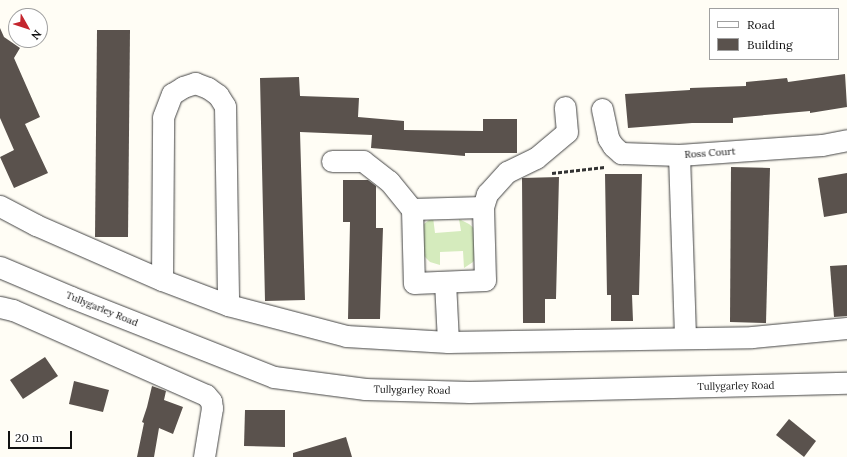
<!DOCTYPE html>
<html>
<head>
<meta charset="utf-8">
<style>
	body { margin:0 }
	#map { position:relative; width:847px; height:457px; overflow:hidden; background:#fffdf5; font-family:Lora,serif }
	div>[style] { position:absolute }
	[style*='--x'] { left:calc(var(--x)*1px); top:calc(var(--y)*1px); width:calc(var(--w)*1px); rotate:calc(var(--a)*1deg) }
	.green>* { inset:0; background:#d5ebbd }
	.building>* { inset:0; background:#5a524d }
	.path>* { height:2.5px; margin-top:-1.25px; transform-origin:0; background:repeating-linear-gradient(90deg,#333 0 4px,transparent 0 6px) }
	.roads { filter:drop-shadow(0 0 1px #444) drop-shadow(0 0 1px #444) }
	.minor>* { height:21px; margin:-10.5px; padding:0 10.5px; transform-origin:10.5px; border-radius:10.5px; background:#fff }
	span { translate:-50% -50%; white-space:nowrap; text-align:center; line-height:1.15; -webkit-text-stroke:4px #fff; paint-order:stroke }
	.street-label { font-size:10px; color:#111 }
	.legend { position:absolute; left:709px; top:8px; width:130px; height:52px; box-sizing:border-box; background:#fff; border:1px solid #a0a0a0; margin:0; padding:5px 7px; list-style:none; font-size:12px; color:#111 }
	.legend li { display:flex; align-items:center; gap:8px; height:20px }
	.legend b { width:20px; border:1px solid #a0a0a0 }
	.north { position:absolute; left:8px; top:8px; width:40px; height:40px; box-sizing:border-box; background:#fff; border:1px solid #a0a0a0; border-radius:50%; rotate:129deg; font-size:11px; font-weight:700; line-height:16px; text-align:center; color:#111 }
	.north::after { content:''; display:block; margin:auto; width:14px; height:18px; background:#c4262e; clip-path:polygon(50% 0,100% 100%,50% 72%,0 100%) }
	.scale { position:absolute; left:8px; top:431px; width:64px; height:18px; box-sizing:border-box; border:2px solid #111; border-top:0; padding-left:5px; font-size:12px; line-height:14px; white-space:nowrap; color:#111; -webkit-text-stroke:3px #fff; paint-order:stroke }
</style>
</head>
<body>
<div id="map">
	<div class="green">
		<div style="clip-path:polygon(433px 217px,435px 233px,461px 231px,459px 219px,469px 224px,477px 231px,479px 253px,473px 262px,464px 268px,463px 251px,440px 252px,440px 265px,430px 262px,422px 254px,419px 233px,424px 224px)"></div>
	</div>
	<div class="building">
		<div style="clip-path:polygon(0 28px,4px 37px,20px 48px,14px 58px,40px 117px,25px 124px,48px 173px,14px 188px,0 157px,14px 150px,0 118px)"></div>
		<div style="clip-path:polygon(97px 30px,130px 30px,128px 237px,95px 237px)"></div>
		<div style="clip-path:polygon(845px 74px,847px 107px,810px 113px,810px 111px,733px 118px,733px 123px,692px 123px,628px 128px,625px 94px,690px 90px,690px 88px,746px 86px,746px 82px,787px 78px,788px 82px)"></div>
		<div style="clip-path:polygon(299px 77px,300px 96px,359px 98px,358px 117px,404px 121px,404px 130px,483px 131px,483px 119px,517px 119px,517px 153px,465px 153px,465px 156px,371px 148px,372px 135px,300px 132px,305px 300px,265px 301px,260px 78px)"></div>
		<div style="clip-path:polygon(731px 167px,770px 168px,766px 323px,730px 322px)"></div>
		<div style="clip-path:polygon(847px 173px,847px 213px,824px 217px,818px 178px)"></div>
		<div style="clip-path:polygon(605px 174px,642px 174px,639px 295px,632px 295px,633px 321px,611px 321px,611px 295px,607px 295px)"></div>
		<div style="clip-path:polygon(559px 177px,556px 299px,545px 299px,545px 323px,523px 323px,522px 178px)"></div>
		<div style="clip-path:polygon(343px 180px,368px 180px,376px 186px,376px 228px,383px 228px,380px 319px,348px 319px,350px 222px,343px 222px)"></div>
		<div style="clip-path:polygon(847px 265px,847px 316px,834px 317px,830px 266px)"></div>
		<div style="clip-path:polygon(45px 357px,58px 376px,23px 399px,10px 380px)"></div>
		<div style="clip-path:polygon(74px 381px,109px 390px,103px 412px,69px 404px)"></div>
		<div style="clip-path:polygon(152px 386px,166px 391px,164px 400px,183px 407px,173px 434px,159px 428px,154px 457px,137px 457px,144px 423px,142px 422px,147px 407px)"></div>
		<div style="clip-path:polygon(245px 410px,285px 410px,285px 447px,244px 446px)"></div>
		<div style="clip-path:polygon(789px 419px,816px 441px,804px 457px,776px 435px)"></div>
		<div style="clip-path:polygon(346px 437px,352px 457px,293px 457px,293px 453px)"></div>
	</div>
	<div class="path">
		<div style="--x:552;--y:173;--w:53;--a:-6.5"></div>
	</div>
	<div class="roads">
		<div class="minor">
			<div style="--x:602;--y:109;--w:30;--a:78"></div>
			<div style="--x:608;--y:138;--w:9;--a:58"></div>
			<div style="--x:613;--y:146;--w:11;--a:41"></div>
			<div style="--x:621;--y:153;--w:58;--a:2"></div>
			<div style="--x:679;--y:155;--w:143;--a:-4"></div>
			<div style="--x:822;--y:145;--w:25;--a:-11"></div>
			<div style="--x:679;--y:155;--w:182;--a:88.1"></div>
			<div style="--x:332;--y:161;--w:31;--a:0"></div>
			<div style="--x:363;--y:161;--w:33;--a:38"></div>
			<div style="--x:389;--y:181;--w:36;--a:51"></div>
			<div style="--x:0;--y:206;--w:41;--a:27.8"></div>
			<div style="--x:36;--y:225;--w:137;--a:23.6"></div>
			<div style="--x:162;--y:280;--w:71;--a:20.7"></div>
			<div style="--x:228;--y:305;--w:122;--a:14.7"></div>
			<div style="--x:346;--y:336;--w:102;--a:3.4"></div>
			<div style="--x:448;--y:342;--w:304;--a:-0.9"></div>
			<div style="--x:752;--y:337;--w:95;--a:-5.4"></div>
			<div style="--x:483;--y:207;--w:71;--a:178.4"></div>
			<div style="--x:412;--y:209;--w:74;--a:88.5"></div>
			<div style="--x:414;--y:283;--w:71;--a:-2.4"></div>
			<div style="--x:485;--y:280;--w:73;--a:-91.6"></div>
			<div style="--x:483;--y:207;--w:14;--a:-73"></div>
			<div style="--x:487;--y:194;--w:30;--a:-48"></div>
			<div style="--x:507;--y:172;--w:32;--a:-26"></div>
			<div style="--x:536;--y:158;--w:40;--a:-40"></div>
			<div style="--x:567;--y:132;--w:25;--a:-95"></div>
			<div style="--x:0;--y:267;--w:77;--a:22.9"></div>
			<div style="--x:71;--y:297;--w:218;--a:21.5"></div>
			<div style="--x:274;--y:377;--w:92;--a:7.5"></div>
			<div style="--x:365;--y:389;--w:104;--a:1.7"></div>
			<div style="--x:469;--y:392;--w:378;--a:-1.4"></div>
			<div style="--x:162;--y:280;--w:163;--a:-89.6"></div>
			<div style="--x:163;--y:117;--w:25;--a:-69"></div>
			<div style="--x:172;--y:94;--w:13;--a:-32"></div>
			<div style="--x:183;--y:87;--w:13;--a:-18"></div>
			<div style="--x:195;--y:83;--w:14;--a:21"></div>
			<div style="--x:208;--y:88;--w:12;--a:35"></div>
			<div style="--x:218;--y:95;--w:13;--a:58"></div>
			<div style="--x:225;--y:106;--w:199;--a:89.1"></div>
			<div style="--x:445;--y:282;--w:60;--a:87.1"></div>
			<div style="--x:0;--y:307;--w:13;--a:13"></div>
			<div style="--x:13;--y:310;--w:211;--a:23.8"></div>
			<div style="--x:206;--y:395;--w:8;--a:50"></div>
			<div style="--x:211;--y:401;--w:7;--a:82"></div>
			<div style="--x:212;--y:408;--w:50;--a:99.3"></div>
		</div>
	</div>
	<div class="street-label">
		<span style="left:710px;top:153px;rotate:-4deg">Ross Court</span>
		<span style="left:102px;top:309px;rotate:22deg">Tullygarley Road</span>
		<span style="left:736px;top:386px;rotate:-1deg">Tullygarley Road</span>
		<span style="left:412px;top:390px;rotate:1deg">Tullygarley Road</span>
	</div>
	<ul class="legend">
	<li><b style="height:5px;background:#fff"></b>Road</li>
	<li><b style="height:11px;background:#5a524d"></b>Building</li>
	</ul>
	<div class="north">N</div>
	<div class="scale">20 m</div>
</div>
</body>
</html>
